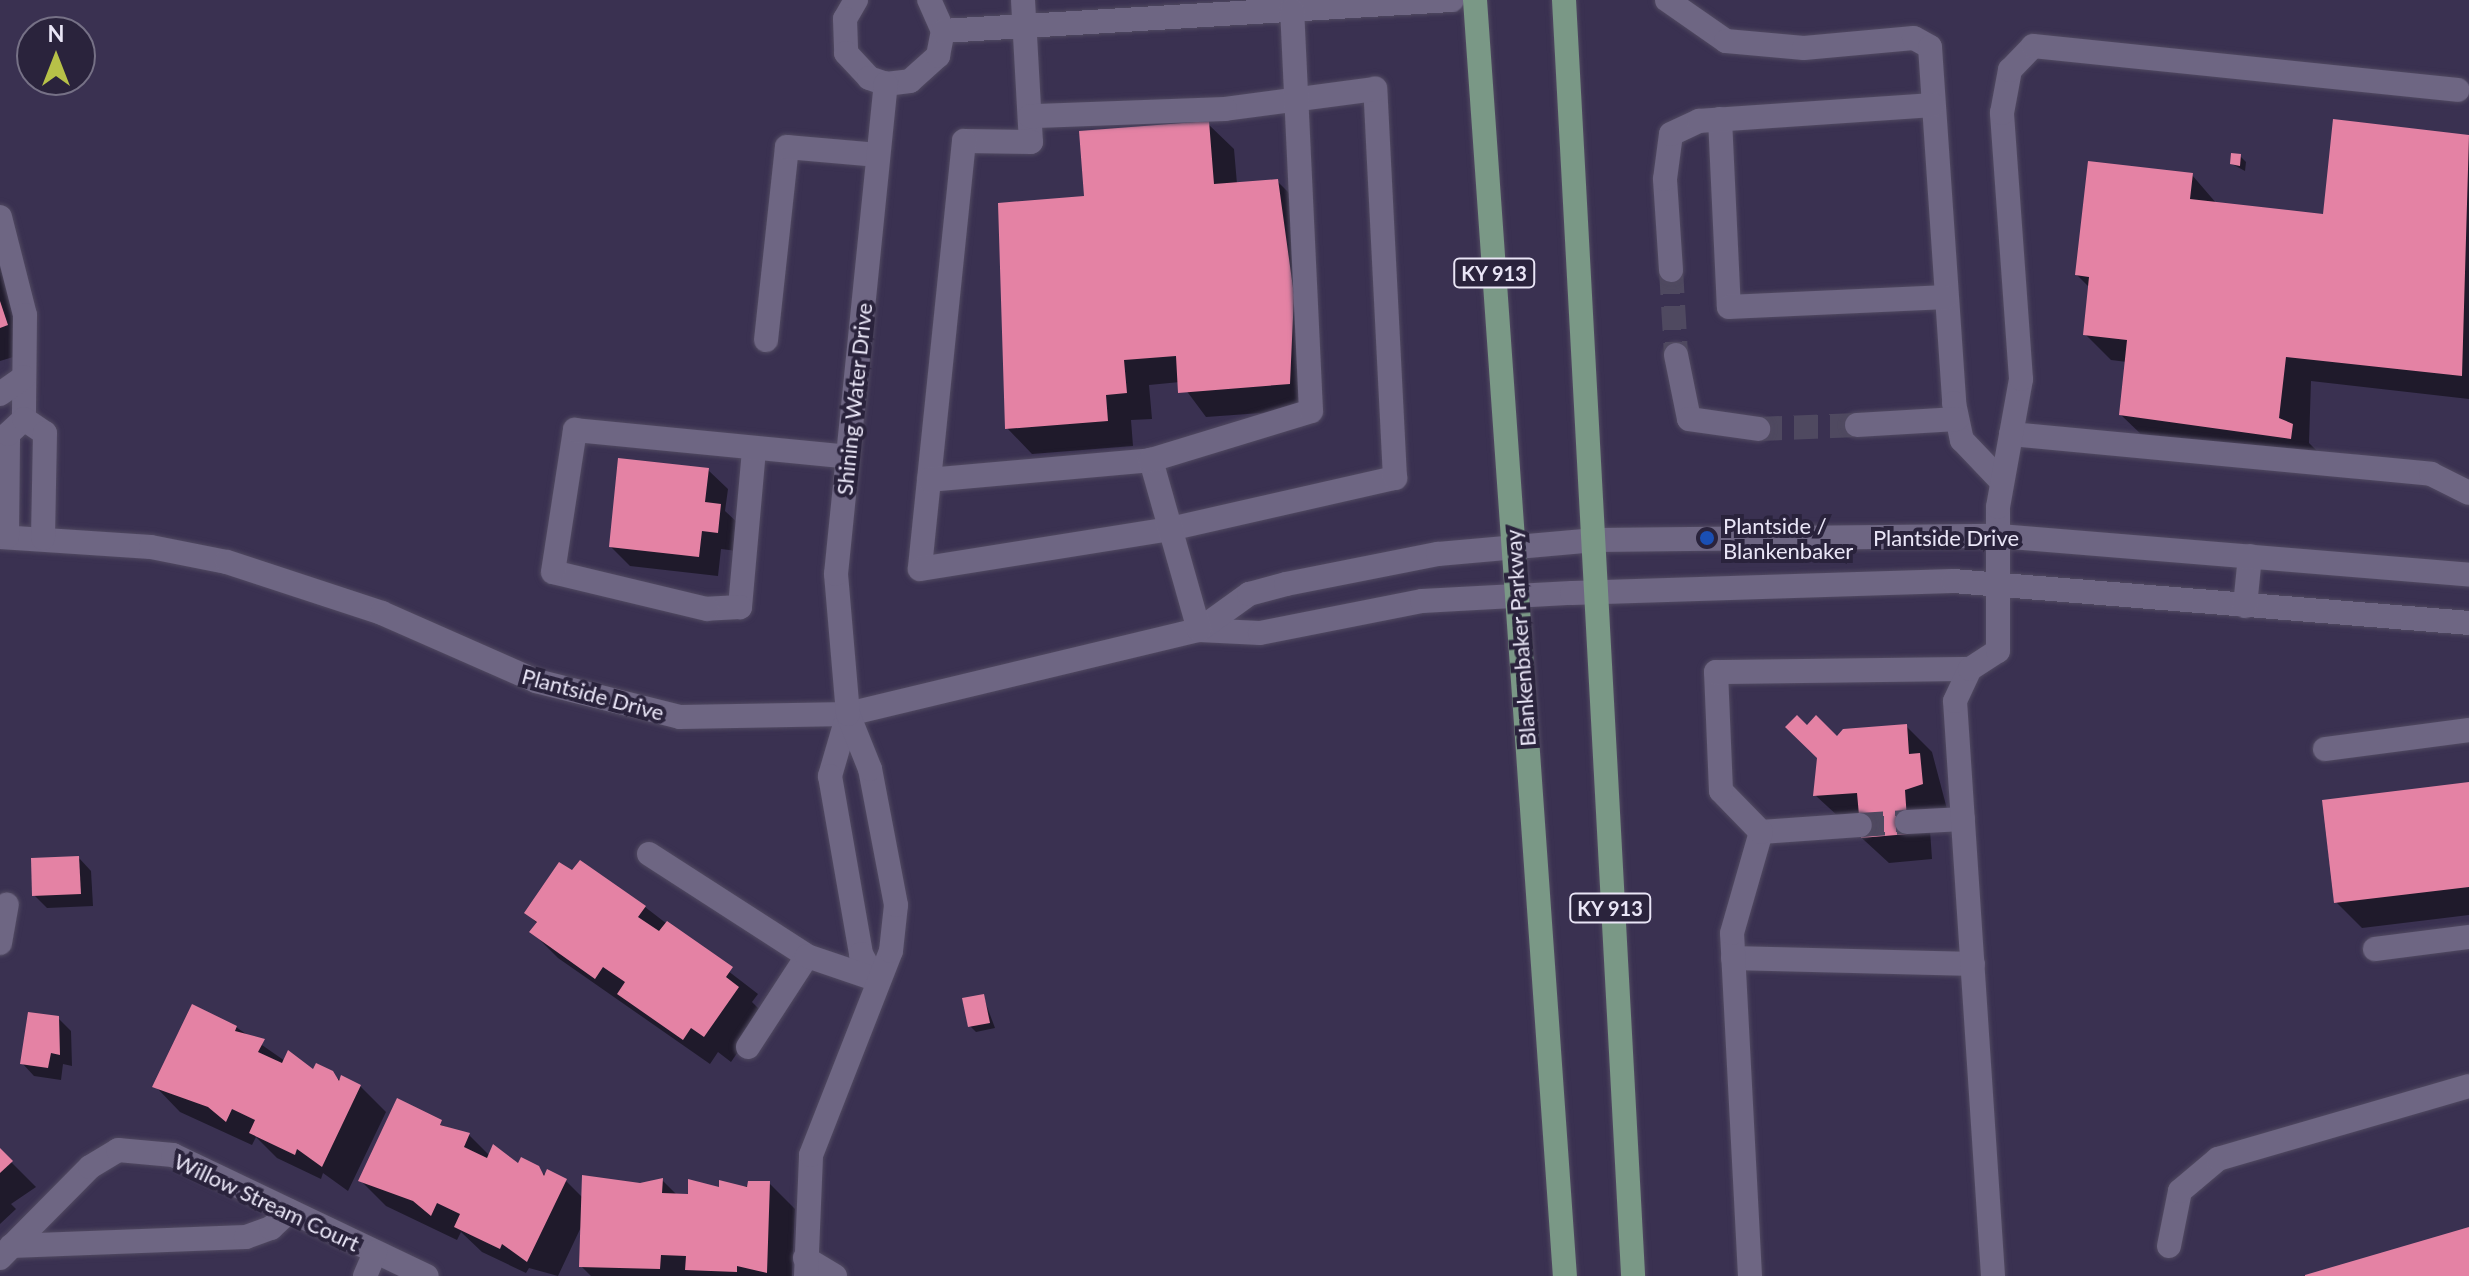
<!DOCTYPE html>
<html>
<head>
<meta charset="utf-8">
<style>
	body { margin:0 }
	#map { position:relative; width:2469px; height:1276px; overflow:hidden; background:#342d46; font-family:Lato,sans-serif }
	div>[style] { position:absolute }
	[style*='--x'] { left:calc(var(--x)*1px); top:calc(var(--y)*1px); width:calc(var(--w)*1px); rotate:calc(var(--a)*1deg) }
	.built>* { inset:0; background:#3a3151 }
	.shadow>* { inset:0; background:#0007 }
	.building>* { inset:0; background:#e482a4 }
	.minor-tunnel>* { height:24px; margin-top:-12px; transform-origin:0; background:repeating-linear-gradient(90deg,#4f4960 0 24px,transparent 0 36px) }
	.roads { filter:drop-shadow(0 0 2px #514a61) drop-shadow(0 0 2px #514a61) }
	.minor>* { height:24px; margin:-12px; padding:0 12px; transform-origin:12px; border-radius:12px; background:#6e6683 }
	.major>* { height:24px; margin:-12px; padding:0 12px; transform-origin:12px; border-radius:12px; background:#7a9886 }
	.dots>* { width:22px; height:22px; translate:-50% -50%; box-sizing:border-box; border:4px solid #2a233c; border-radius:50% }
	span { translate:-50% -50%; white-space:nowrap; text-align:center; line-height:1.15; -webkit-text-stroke:8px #2a233c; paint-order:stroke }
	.shield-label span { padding:2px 6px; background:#2a233c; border:2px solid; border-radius:6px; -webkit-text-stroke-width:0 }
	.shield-label { font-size:20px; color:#e9e5f6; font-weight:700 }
	.street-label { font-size:22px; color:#e9e5f6 }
	.poi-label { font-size:22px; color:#e9e5f6 }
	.left { translate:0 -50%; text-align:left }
	.north { position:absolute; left:16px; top:16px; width:80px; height:80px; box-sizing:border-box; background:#2a233c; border:2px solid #767186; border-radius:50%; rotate:0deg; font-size:22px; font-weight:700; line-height:32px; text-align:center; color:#e9e5f6 }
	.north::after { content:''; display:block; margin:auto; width:28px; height:36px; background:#b7c148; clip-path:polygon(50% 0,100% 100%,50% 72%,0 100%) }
</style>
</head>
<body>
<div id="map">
	<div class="built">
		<div style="clip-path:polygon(evenodd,0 0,2469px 0,2469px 1276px,0 1276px,0 0,32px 32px,80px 32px,80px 80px,32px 80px,32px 32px)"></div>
	</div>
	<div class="shadow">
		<div style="clip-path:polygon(2335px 121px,2469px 137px,2469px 399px,2311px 381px,2309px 443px,2317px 451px,2147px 440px,2121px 415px,2127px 362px,2111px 360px,2085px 334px,2090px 288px,2077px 275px,2192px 175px,2217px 204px,2324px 216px)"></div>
		<div style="clip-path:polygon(1208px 124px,1234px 149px,1237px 184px,1277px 181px,1303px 207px,1315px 409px,1206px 417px,1180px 382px,1149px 385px,1152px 419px,1131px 420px,1133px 446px,1032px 454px,1007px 428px,1086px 198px)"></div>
		<div style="clip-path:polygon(2240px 156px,2246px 162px,2245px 171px,2232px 164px)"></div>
		<div style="clip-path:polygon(0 253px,33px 351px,0 361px)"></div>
		<div style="clip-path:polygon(708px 470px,728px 489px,725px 511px,740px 525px,737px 551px,721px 549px,718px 576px,630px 566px,611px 547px)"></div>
		<div style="clip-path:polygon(1906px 726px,1932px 752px,1947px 809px,1929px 816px,1932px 859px,1889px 863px,1815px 795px,1819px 758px,1807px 727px,1838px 739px)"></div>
		<div style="clip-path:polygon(2469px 784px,2469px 915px,2362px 928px,2336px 902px)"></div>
		<div style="clip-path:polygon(79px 858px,91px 871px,93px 906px,47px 908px,34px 895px)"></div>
		<div style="clip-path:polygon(645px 907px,758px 994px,752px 1002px,764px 1014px,731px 1062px,718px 1052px,710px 1064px,558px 958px,532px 932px,538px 924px,526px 913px)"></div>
		<div style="clip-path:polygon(983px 996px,995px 1028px,976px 1032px,970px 1026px)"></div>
		<div style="clip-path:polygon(58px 1018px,71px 1031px,72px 1066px,63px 1064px,61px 1080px,34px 1076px,22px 1063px)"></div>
		<div style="clip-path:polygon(236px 1027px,285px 1061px,360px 1086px,386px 1112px,348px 1191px,323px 1173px,321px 1179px,277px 1158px,256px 1137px,252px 1145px,180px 1112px,155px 1086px)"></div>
		<div style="clip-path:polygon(422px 1118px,469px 1135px,490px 1156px,566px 1181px,583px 1198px,662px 1180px,678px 1196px,769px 1183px,795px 1209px,792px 1276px,591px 1276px,581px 1266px,582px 1225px,558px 1276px,529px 1268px,526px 1273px,482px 1252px,461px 1232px,457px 1240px,386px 1206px,360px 1180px)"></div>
		<div style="clip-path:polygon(0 1151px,36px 1187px,11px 1204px,16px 1209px,0 1224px)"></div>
	</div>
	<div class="building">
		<div style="clip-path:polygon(2333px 119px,2469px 135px,2462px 376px,2286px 357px,2279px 418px,2293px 424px,2291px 439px,2119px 415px,2127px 340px,2083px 335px,2089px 277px,2075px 275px,2088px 161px,2193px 173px,2190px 199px,2323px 214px)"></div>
		<div style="clip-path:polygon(1209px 121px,1214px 184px,1278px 179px,1294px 295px,1290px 384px,1178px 393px,1176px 356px,1124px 360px,1127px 393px,1106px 395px,1108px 421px,1005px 429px,998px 203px,1084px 196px,1079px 131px)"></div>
		<div style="clip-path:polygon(2231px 153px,2241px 154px,2240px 166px,2230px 164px)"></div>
		<div style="clip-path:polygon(0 301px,8px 325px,0 328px)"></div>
		<div style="clip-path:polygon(618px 458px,709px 468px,705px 502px,721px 504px,718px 533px,702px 531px,699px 557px,609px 547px)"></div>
		<div style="clip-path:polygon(1797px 715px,1807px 725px,1816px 715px,1837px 736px,1843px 729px,1907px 724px,1909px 754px,1920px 753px,1923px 784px,1905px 790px,1908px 834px,1861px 838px,1857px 793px,1813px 796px,1817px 758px,1785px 727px)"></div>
		<div style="clip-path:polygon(2469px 782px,2469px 887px,2334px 903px,2322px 800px)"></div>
		<div style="clip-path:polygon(79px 856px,81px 894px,32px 896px,31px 858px)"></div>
		<div style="clip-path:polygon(580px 860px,646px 906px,638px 917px,659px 931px,667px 921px,733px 967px,726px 977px,739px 987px,704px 1037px,691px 1028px,683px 1040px,617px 994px,625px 982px,603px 967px,595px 979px,529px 932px,537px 922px,524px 913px,559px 862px,572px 870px)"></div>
		<div style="clip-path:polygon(984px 994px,990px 1023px,968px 1027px,962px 998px)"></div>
		<div style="clip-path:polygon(192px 1004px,237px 1026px,235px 1031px,265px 1039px,258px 1052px,282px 1063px,288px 1050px,313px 1069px,316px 1063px,333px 1071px,339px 1081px,341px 1075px,361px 1085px,322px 1167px,297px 1149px,295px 1155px,249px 1133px,255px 1120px,232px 1109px,226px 1122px,208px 1107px,152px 1087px)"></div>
		<div style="clip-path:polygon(28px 1012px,59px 1016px,60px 1055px,51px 1053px,48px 1068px,20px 1064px)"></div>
		<div style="clip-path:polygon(397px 1098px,442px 1120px,440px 1125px,470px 1133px,464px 1147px,487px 1158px,493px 1144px,518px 1163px,521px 1157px,539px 1166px,544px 1176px,547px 1169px,567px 1179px,527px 1262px,502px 1244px,500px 1249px,454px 1227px,460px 1214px,437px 1203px,431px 1216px,413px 1201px,358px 1181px)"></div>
		<div style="clip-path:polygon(0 1148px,13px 1161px,0 1173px)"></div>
		<div style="clip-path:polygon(582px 1175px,640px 1183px,663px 1178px,662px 1193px,688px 1194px,688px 1179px,719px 1187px,719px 1180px,747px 1187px,748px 1181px,770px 1181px,767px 1273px,737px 1266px,737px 1272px,685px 1270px,686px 1256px,661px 1255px,660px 1269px,579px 1267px)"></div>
		<div style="clip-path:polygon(2469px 1227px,2469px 1276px,2305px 1276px,2305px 1275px)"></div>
	</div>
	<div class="minor-tunnel">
		<div style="--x:1671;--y:270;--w:85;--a:86.6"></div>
		<div style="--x:1758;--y:429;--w:99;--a:-2.3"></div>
		<div style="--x:1860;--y:825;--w:47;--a:-3.7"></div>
	</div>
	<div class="roads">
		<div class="minor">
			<div style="--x:856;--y:0;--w:22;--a:120"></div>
			<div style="--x:845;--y:19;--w:34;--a:88"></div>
			<div style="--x:846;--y:53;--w:34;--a:47"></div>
			<div style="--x:869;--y:78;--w:18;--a:19"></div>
			<div style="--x:886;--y:84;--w:24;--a:-7"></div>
			<div style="--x:910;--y:81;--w:38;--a:-42"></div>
			<div style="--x:938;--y:56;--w:25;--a:-79"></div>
			<div style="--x:943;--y:31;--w:34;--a:-114"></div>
			<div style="--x:1023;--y:0;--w:142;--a:86.8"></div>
			<div style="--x:1031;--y:142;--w:67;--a:-179.1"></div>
			<div style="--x:964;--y:141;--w:430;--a:95.9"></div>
			<div style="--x:920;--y:569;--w:253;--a:-9.1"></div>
			<div style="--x:1170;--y:529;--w:231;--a:-12.8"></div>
			<div style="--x:1395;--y:478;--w:390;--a:-92.9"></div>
			<div style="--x:1375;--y:89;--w:151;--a:172.4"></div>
			<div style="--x:1225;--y:109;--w:195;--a:177.9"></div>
			<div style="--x:1667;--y:0;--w:72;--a:34.8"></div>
			<div style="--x:1726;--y:41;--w:78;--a:5.1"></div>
			<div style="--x:1804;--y:48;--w:110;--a:-5.2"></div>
			<div style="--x:1914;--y:38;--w:18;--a:29"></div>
			<div style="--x:1930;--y:47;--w:357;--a:86.1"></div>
			<div style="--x:1954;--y:403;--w:38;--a:78"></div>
			<div style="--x:1962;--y:440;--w:58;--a:46.4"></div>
			<div style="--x:943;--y:31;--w:510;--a:-3.49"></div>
			<div style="--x:1720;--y:119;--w:188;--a:87.3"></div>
			<div style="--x:1729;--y:307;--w:217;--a:-2.6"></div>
			<div style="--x:0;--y:217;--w:101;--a:75.7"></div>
			<div style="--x:25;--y:315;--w:104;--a:90.6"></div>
			<div style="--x:1671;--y:270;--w:91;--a:-93.8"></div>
			<div style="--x:1665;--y:179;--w:45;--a:-82.4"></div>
			<div style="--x:1671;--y:134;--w:31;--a:-25"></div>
			<div style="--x:1699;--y:121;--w:234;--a:-3.9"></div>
			<div style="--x:766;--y:340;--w:194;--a:-83.8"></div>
			<div style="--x:787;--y:147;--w:91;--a:5"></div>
			<div style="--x:1676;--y:355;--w:65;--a:78.5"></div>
			<div style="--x:1689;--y:419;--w:70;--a:8.2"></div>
			<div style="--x:0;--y:394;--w:29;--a:-35"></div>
			<div style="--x:1857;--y:425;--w:100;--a:-3.4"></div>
			<div style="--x:2011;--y:434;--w:422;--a:5.4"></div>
			<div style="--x:2431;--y:474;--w:42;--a:26.6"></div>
			<div style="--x:754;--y:450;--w:158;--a:95.1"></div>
			<div style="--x:740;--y:607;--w:33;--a:177"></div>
			<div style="--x:707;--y:609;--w:158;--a:-166.5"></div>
			<div style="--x:553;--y:572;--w:144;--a:-81.2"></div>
			<div style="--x:575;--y:430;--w:274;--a:5.6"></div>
			<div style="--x:929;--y:480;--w:223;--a:-5.1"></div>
			<div style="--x:0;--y:537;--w:151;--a:3.8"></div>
			<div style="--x:151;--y:547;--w:77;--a:11.2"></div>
			<div style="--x:227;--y:562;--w:163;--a:18.2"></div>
			<div style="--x:382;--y:613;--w:168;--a:23.8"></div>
			<div style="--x:536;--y:681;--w:148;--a:14"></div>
			<div style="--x:680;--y:717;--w:168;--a:-1"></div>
			<div style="--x:848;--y:714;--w:361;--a:-13.5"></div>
			<div style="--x:1199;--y:630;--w:61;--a:2.8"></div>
			<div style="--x:1260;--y:633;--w:165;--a:-11.2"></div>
			<div style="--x:1422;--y:601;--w:150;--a:-3.1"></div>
			<div style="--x:1572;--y:593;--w:381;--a:-1.8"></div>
			<div style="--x:1953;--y:581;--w:518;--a:4.65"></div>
			<div style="--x:7;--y:537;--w:103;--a:-89.4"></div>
			<div style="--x:8;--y:434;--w:22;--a:-43"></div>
			<div style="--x:24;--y:419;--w:25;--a:34"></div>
			<div style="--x:45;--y:433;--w:105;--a:91.1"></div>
			<div style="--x:2245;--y:606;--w:50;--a:-84.3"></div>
			<div style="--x:1199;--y:630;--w:62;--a:-35.8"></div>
			<div style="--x:1249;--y:594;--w:38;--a:-15"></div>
			<div style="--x:1286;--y:584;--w:155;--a:-11.2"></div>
			<div style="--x:1438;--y:554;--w:158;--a:-5.1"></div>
			<div style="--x:1595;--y:540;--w:404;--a:-0.6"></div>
			<div style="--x:1999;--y:536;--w:472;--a:4.7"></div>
			<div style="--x:1199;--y:630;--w:177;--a:-105.8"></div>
			<div style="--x:1151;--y:460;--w:167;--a:-17"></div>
			<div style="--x:1311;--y:411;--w:401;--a:-92.7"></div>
			<div style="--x:848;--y:714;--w:65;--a:106.2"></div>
			<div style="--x:830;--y:776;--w:181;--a:80.1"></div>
			<div style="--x:861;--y:954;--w:29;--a:61"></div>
			<div style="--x:2325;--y:749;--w:145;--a:-7.5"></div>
			<div style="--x:1907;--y:822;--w:56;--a:-3.1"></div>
			<div style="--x:1761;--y:832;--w:99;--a:-4"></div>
			<div style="--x:649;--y:854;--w:188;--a:32.8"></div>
			<div style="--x:0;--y:943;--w:39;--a:-80"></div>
			<div style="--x:2375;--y:949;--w:95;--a:-7.3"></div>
			<div style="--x:1733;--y:958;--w:240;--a:1.4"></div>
			<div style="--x:748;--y:1047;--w:108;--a:-57"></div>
			<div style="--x:807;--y:956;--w:72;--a:18.7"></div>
			<div style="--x:11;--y:1246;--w:235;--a:-2.2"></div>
			<div style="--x:246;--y:1237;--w:27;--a:-20"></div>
			<div style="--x:271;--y:1228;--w:25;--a:-43"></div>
			<div style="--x:2169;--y:1246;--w:56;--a:-78.7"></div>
			<div style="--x:2180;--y:1191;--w:50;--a:-40.1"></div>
			<div style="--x:2218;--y:1159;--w:261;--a:-16.2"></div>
			<div style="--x:0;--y:1258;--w:128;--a:-45.3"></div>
			<div style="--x:90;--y:1167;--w:33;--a:-31"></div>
			<div style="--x:118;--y:1150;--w:55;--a:5.2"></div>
			<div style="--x:173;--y:1155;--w:281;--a:25.5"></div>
			<div style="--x:805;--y:1258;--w:35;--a:31"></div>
			<div style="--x:365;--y:1276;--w:26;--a:-67"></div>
			<div style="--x:806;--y:1276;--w:121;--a:-87.6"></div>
			<div style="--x:811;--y:1155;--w:219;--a:-68.6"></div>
			<div style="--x:891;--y:951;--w:46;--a:-83.8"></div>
			<div style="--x:896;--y:905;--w:138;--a:-100.8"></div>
			<div style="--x:870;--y:769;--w:59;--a:-111.8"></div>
			<div style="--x:848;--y:714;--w:141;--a:-94.9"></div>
			<div style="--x:836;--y:574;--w:493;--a:-84.2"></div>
			<div style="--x:1750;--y:1276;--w:343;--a:-93"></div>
			<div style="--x:1732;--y:933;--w:105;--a:-74"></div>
			<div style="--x:1761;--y:832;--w:57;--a:-134.3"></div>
			<div style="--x:1721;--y:791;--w:119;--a:-92.4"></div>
			<div style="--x:1716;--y:672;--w:254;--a:-0.7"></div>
			<div style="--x:1993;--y:1276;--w:576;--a:-93.78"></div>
			<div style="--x:1955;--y:701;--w:35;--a:-65"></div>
			<div style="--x:1970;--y:669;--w:33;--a:-33"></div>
			<div style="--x:1998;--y:651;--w:144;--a:-90"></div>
			<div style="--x:1998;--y:507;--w:130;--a:-79.8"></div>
			<div style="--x:2021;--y:379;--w:267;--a:-94.1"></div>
			<div style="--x:2002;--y:113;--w:44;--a:-79.5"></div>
			<div style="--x:2010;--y:70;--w:33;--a:-46"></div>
			<div style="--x:2033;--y:46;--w:427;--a:5.9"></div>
		</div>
		<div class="major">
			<div style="--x:1475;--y:0;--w:1279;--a:85.97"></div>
			<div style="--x:1564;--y:0;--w:1278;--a:86.9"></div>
		</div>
	</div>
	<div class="dots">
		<div style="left:1707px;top:538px;background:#1a4fb4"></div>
	</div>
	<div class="shield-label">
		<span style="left:1494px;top:273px">KY 913</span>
		<span style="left:1610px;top:908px">KY 913</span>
	</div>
	<div class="street-label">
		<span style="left:854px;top:399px;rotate:-84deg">Shining Water Drive</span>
		<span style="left:1946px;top:538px">Plantside Drive</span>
		<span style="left:1520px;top:638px;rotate:-94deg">Blankenbaker Parkway</span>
		<span style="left:593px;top:694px;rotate:15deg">Plantside Drive</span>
		<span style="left:267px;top:1202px;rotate:25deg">Willow Stream Court</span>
	</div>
	<div class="poi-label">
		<span class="left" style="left:1723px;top:538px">Plantside /<br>Blankenbaker</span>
	</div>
	<div class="north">N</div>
</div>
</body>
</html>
